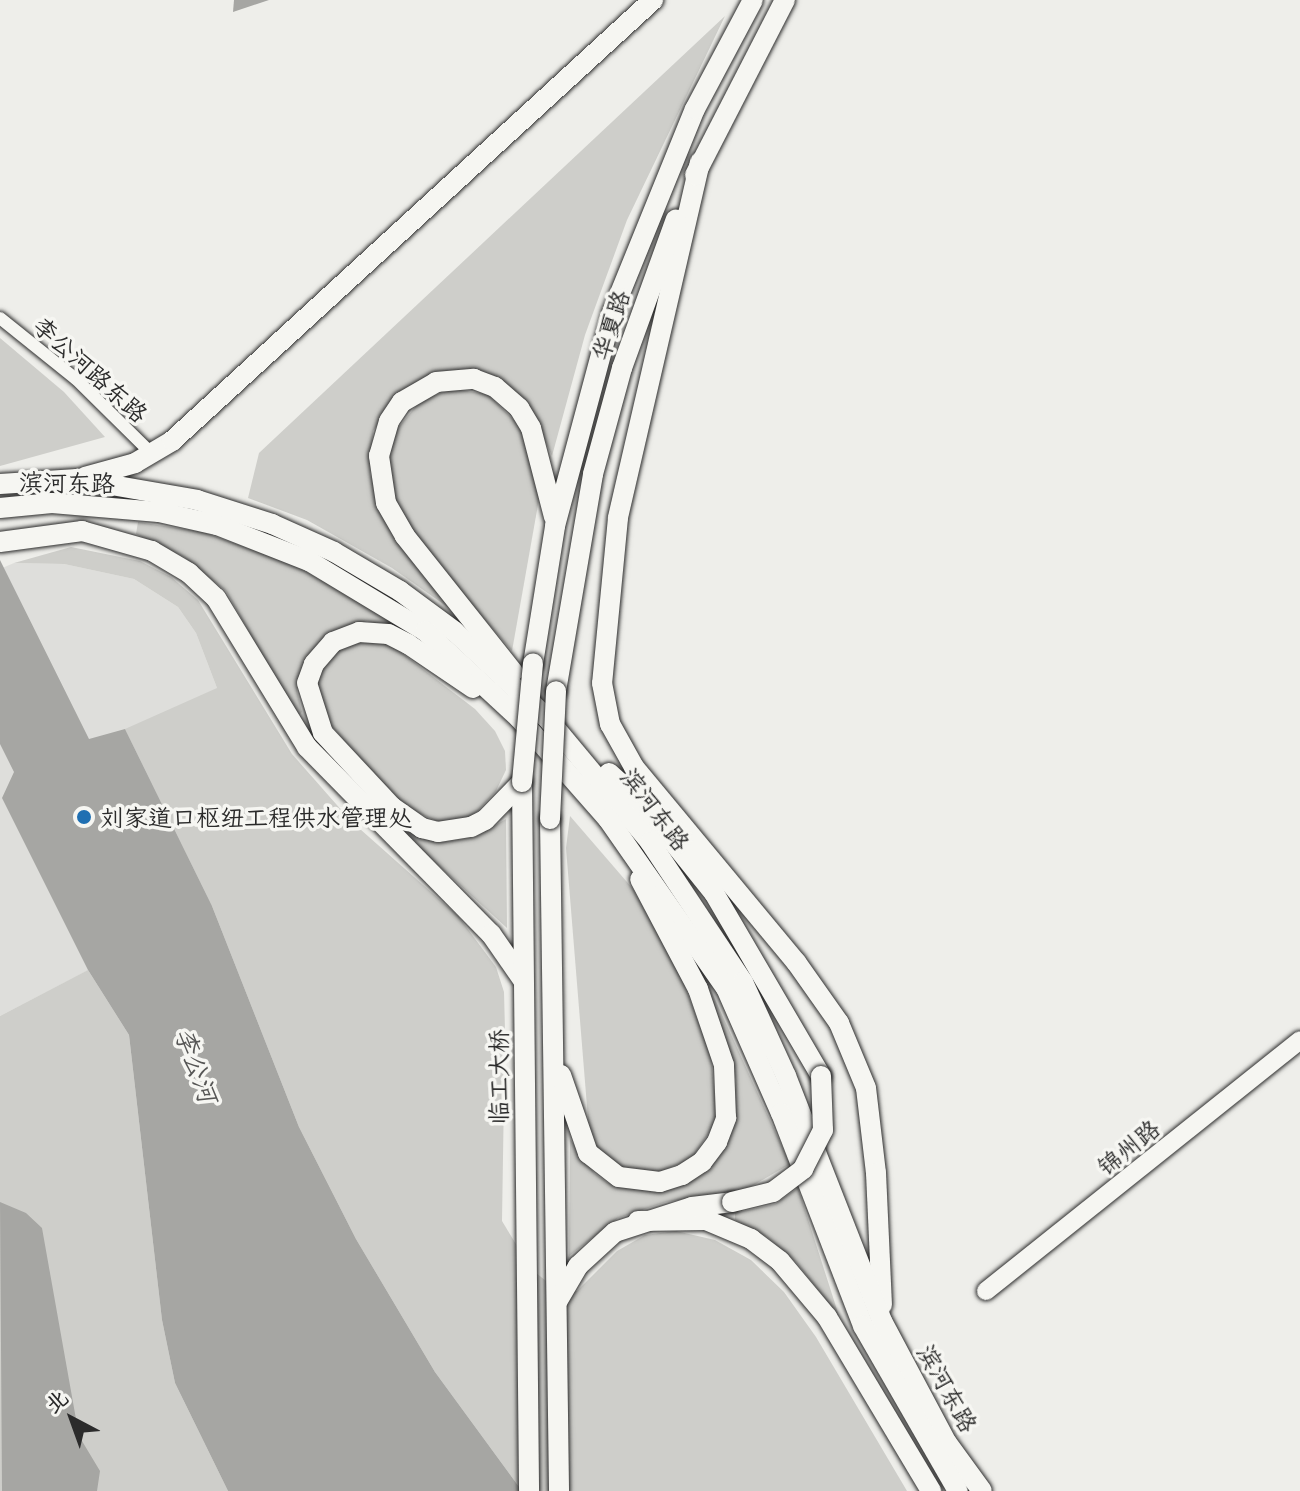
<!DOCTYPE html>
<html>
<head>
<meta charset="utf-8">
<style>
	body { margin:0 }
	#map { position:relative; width:1300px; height:1491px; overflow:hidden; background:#eeeeea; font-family:Mali,"LXGW WenKai TC",sans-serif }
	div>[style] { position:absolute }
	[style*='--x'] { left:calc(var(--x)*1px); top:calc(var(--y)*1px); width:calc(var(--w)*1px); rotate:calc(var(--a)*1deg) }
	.built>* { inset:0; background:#dededb }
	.green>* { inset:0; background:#cececa }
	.water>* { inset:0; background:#a6a6a3 }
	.roads { filter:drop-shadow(0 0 2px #2b2b2b) drop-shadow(0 0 2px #2b2b2b) }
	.street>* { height:12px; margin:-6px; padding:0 6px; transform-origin:6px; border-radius:6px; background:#f6f6f2 }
	.secondary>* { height:18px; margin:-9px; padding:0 9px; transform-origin:9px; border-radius:9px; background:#f6f6f2 }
	.primary>* { height:20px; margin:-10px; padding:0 10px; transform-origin:10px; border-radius:10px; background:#f6f6f2 }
	.bridges { filter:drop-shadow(0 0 2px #2b2b2b) drop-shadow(0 0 2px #2b2b2b) }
	.primary-bridge>* { height:20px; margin:-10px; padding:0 10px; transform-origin:10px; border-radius:10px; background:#f6f6f2 }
	.dots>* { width:22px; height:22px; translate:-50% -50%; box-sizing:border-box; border:4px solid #f6f6f2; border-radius:50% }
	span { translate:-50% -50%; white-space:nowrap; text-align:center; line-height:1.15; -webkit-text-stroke:7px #f6f6f2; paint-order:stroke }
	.street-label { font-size:24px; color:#2b2b2b }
	.poi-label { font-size:24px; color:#2b2b2b }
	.left { translate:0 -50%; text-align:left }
	.water-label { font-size:26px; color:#565655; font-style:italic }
	.north { position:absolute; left:32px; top:1379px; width:80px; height:80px; -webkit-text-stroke:6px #f6f6f2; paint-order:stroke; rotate:319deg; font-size:22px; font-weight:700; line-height:32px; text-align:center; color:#2b2b2b }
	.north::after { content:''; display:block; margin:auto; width:28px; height:36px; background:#2b2b2b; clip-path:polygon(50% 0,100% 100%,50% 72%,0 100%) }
</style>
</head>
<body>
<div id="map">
	<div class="built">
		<div style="clip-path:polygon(14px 563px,64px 564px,134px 579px,178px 607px,196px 633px,217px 688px,212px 906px,0 1016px,0 569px)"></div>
	</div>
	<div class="green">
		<div style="clip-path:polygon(725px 16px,627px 220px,585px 335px,552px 456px,529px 406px,442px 372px,400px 393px,373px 431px,370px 474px,385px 518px,453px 604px,449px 608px,392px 568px,307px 520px,248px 498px,259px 453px)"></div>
		<div style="clip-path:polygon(0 338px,64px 392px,105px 437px,0 466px)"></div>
		<div style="clip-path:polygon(453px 389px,487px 394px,518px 424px,531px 450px,539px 499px,512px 651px,426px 552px,396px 505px,388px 456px,393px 434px,421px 400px)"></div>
		<div style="clip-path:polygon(138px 522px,203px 532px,294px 565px,420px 636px,367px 621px,328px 634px,304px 661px,297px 691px,302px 712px,297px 717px,226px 591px,184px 557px,136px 534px)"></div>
		<div style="clip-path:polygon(71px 547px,140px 561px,171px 577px,198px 600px,292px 754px,351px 821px,458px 916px,496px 967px,504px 992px,505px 1030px,502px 1221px,531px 1269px,560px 1292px,577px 1291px,617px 1251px,645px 1235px,676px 1231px,715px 1240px,751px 1260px,784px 1292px,816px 1337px,907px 1491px,522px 1491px,435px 1372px,356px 1239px,299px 1127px,212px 906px,125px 729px,217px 688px,196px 633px,178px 607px,134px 579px,64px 564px,14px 563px)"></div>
		<div style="clip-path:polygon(366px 639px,390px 644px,475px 709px,495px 731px,505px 751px,506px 770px,496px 791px,472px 817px,439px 822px,400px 805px,329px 723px,316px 684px,320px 671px,339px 648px)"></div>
		<div style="clip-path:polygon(570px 816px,633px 889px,682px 978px,711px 1057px,717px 1121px,691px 1159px,652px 1175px,621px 1169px,594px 1147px,589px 1131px,566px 848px)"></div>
		<div style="clip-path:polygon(506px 819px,507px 928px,392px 823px,445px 842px,475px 837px)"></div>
		<div style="clip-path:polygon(88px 970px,129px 1035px,162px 1320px,175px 1383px,228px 1491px,0 1491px,0 1016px)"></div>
		<div style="clip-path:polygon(708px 984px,790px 1164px,747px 1189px,666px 1202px,618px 1218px,569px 1256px,570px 1139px,594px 1173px,608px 1183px,658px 1190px,734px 1121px,736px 1080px)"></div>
		<div style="clip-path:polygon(798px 1188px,839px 1316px,796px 1262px,767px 1237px,735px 1220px,735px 1213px,775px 1204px)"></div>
	</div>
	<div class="water">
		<div style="clip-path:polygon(234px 0,269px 0,233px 12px)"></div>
		<div style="clip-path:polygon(0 560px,89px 739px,125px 729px,212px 906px,299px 1127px,356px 1239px,435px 1372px,522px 1491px,228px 1491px,175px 1383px,162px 1320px,129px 1035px,88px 970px,2px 798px,14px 772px,0 744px)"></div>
		<div style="clip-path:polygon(0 1202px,26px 1213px,42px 1228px,79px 1436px,100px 1471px,97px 1491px,2px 1491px)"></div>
	</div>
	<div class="roads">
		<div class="street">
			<div style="--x:0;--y:318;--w:97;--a:38.8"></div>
			<div style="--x:76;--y:379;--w:107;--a:44.6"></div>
		</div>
		<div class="secondary">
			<div style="--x:986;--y:1291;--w:402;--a:-38.6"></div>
		</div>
		<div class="primary">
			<div style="--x:700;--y:162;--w:365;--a:103"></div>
			<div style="--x:618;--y:518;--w:166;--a:95.5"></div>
			<div style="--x:602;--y:683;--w:42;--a:79"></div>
			<div style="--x:610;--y:724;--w:49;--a:60.8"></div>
			<div style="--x:634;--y:767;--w:254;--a:50.3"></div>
			<div style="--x:796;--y:962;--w:75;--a:54.8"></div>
			<div style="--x:839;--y:1023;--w:70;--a:67.4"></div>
			<div style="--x:866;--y:1088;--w:86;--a:83.3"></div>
			<div style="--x:876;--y:1173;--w:132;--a:87.4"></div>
			<div style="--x:695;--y:175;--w:197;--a:-62.8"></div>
			<div style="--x:85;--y:477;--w:52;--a:-15.6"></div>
			<div style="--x:135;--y:463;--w:43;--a:-30.7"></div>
			<div style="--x:172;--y:441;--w:653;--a:-42.52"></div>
			<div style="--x:0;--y:484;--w:77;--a:-3.7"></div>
			<div style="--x:77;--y:479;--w:122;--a:9.9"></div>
			<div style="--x:197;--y:500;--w:79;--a:17.7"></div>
			<div style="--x:272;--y:524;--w:68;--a:24.3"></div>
			<div style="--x:334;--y:552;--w:77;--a:30.6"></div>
			<div style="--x:400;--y:591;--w:67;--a:36.5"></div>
			<div style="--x:454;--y:631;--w:126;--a:43.1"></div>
			<div style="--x:546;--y:717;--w:163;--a:50.2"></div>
			<div style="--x:650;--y:842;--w:168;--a:56.4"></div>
			<div style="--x:743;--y:982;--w:103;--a:65.4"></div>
			<div style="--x:786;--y:1076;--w:263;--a:68.6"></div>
			<div style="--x:882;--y:1321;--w:138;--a:62"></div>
			<div style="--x:947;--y:1443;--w:59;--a:53.9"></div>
			<div style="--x:0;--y:508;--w:52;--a:-5.5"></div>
			<div style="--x:52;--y:503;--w:107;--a:4.8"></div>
			<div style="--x:159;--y:512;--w:59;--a:12.6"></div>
			<div style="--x:217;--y:525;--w:99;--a:21.4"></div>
			<div style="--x:309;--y:561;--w:135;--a:31.1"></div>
			<div style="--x:425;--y:631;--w:128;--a:42.8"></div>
			<div style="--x:519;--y:718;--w:135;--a:48.6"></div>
			<div style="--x:608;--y:819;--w:206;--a:55.1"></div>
			<div style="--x:726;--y:988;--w:137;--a:66.3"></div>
			<div style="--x:781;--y:1113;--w:228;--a:68.9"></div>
			<div style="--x:863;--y:1326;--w:190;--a:60.1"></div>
			<div style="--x:0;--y:542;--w:83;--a:-7.6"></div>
			<div style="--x:82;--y:531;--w:73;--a:15.9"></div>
			<div style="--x:152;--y:551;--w:43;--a:30.7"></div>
			<div style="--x:189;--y:573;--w:37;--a:43"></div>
			<div style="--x:216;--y:598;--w:175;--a:58.6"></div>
			<div style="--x:307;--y:747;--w:262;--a:45.5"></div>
			<div style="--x:491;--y:934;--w:56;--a:55.2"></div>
			<div style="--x:533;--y:664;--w:140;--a:-80.9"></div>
			<div style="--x:555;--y:526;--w:220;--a:-75"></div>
			<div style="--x:612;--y:313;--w:220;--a:-67.9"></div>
			<div style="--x:695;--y:109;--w:123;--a:-62"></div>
			<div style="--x:513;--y:672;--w:174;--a:-128.5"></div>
			<div style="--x:405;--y:536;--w:38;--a:-120"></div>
			<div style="--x:386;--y:503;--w:48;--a:-98.5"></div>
			<div style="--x:379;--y:456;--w:36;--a:-74"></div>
			<div style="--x:389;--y:421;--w:23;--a:-56"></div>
			<div style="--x:402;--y:402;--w:39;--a:-30"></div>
			<div style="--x:436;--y:382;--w:38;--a:-5"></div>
			<div style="--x:474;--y:379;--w:22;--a:21"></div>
			<div style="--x:495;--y:387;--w:32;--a:41"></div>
			<div style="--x:519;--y:408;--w:23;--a:59"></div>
			<div style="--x:531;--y:428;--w:92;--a:75.5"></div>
			<div style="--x:473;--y:688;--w:78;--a:-145.9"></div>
			<div style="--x:408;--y:644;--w:22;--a:-153"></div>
			<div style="--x:388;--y:634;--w:29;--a:-176"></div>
			<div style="--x:359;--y:632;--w:28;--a:159"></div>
			<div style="--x:333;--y:642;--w:29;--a:131"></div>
			<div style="--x:314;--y:664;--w:20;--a:110"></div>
			<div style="--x:307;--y:683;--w:52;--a:72.3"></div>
			<div style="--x:323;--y:733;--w:101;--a:47"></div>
			<div style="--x:392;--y:807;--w:37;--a:35"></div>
			<div style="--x:422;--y:828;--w:16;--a:14"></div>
			<div style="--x:438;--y:832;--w:33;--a:-9"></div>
			<div style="--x:471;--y:827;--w:16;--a:-27"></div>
			<div style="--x:485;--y:820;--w:53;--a:-45.8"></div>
			<div style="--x:556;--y:691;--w:220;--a:-80.3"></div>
			<div style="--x:593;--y:474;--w:110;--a:-74.7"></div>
			<div style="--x:622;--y:368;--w:158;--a:-70.1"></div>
			<div style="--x:609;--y:773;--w:43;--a:42.2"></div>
			<div style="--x:641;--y:802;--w:117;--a:51.3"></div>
			<div style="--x:714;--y:893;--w:212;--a:59.7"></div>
			<div style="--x:522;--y:782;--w:709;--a:89.43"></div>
			<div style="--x:550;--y:819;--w:672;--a:89.23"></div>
			<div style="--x:561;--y:1075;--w:83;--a:70.9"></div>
			<div style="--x:588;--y:1153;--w:39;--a:38"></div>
			<div style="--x:619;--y:1177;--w:41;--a:7"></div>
			<div style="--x:660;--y:1182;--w:23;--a:-18"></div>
			<div style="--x:682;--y:1175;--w:24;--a:-33"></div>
			<div style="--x:702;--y:1162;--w:25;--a:-53"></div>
			<div style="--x:717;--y:1142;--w:26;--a:-69"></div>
			<div style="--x:726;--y:1118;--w:53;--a:-92.2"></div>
			<div style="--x:724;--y:1065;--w:80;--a:-108.9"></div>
			<div style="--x:698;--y:989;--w:124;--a:-117.8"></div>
			<div style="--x:638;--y:1221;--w:68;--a:-0.8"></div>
			<div style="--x:706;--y:1220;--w:49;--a:22.9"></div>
			<div style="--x:751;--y:1239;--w:36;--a:37"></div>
			<div style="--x:780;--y:1261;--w:73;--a:50"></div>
			<div style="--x:827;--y:1317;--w:203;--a:59.1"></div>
			<div style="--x:557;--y:1302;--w:42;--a:-59.7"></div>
			<div style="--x:578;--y:1266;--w:50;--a:-42.6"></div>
			<div style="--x:615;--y:1232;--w:81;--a:-18"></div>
			<div style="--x:692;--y:1207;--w:40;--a:-7.1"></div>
		</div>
	</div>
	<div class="bridges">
		<div class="primary-bridge">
			<div style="--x:522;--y:782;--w:119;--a:-84.7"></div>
			<div style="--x:550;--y:819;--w:128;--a:-87.3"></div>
			<div style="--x:732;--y:1202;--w:42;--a:-13.7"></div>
			<div style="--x:773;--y:1192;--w:38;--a:-37"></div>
			<div style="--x:803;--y:1169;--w:44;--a:-62.9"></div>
			<div style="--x:823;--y:1130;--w:54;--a:-92.1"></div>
		</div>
	</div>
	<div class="dots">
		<div style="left:84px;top:817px;background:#1f6fb2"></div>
	</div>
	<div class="street-label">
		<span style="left:610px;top:325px;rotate:-72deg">华夏路</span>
		<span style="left:91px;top:369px;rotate:42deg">李公河路东路</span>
		<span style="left:67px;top:482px;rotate:1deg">滨河东路</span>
		<span style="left:656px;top:809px;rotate:53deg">滨河东路</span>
		<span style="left:498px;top:1077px;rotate:-90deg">临工大桥</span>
		<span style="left:1128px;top:1147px;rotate:-39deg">锦州路</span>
		<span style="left:948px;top:1388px;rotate:61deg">滨河东路</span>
	</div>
	<div class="poi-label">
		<span class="left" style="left:100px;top:817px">刘家道口枢纽工程供水管理处</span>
	</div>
	<div class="water-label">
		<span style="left:196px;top:1065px;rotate:70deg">李公河</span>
	</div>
	<div class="north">北</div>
</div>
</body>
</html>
